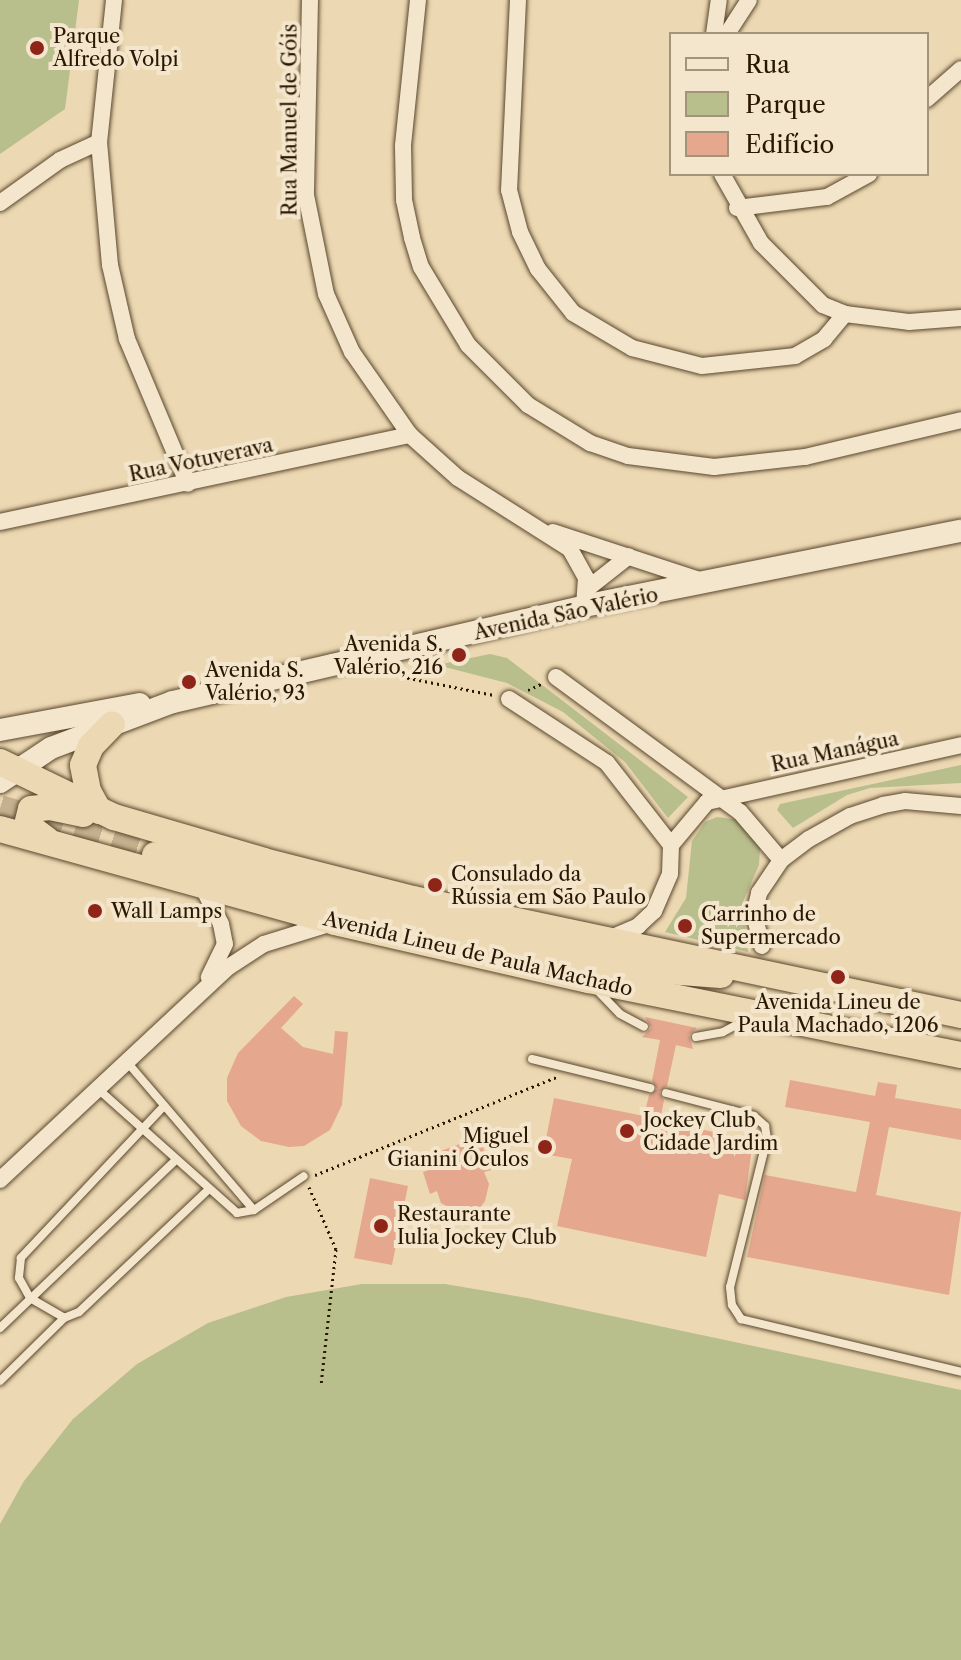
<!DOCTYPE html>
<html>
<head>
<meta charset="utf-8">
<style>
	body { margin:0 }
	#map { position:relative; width:961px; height:1660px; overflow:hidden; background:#ecd8b2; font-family:"Libre Caslon Text",serif }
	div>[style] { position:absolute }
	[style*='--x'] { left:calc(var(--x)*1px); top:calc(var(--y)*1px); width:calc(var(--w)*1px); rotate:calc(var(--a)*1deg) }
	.green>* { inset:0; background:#b8be8c }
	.building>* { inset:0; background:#e5a78e }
	.trunk-tunnel>* { height:26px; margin-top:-13px; transform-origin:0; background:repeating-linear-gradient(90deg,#c5b18f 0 26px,transparent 0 39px) }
	.path>* { height:3px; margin-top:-1.5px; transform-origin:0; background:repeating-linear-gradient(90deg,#2a1701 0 2px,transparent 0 6px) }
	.roads { filter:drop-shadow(0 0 2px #5a472d) drop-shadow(0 0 2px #5a472d) }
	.service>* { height:8px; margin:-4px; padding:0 4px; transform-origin:4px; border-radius:4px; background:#f3e6cd }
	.minor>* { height:16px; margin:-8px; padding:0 8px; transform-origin:8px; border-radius:8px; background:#f3e6cd }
	.secondary>* { height:22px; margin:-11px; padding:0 11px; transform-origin:11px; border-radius:11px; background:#f3e6cd }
	.trunk>* { height:26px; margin:-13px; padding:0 13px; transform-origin:13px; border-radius:13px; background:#ecd8b2 }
	.dots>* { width:22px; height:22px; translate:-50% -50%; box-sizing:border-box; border:4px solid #f3e6cd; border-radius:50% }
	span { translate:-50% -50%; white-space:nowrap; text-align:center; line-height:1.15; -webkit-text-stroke:8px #f3e6cd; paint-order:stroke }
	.poi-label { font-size:20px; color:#2a1701 }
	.left { translate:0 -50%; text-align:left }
	.right { translate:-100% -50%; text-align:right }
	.street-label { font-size:20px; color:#2a1701 }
	.legend { position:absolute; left:669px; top:32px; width:260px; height:144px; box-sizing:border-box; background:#f3e6cd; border:2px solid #a3937b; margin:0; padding:10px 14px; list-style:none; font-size:24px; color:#2a1701 }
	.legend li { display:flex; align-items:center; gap:16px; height:40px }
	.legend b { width:40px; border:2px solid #a3937b }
</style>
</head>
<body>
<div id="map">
	<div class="green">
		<div style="clip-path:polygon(0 0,79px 0,65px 109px,0 154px)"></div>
		<div style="clip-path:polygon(490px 654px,507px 658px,688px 797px,668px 818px,625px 762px,563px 712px,507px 683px,437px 665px)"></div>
		<div style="clip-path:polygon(961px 765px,961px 783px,870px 788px,847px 795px,793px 828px,777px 810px,780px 804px)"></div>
		<div style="clip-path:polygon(717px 817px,739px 820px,760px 847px,759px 865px,742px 904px,748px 952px,665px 932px,686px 898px,692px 841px,705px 822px)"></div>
		<div style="clip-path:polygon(362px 1284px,445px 1284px,527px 1298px,961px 1390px,961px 1660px,0 1660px,0 1524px,24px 1481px,73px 1419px,137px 1364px,208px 1323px,286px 1297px)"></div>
	</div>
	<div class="building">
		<div style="clip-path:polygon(294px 996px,303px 1004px,281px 1028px,303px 1047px,333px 1054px,335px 1031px,348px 1032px,342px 1105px,330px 1130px,304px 1146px,289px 1147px,261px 1141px,241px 1126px,227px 1101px,227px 1078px,238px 1053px)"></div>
		<div style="clip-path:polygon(645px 1017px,697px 1028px,689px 1035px,693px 1049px,676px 1045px,667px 1086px,659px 1092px,664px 1100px,660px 1121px,753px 1140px,745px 1200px,719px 1194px,706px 1257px,557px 1226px,572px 1159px,543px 1154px,554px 1098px,644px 1116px,649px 1095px,657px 1089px,652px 1081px,660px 1040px,642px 1037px,651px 1028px)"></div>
		<div style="clip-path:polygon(790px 1080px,875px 1096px,878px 1082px,897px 1085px,895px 1098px,961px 1109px,961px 1140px,889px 1127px,876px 1195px,961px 1212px,949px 1295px,747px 1257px,765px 1175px,856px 1192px,870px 1122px,785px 1107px)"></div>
		<div style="clip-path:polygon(463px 1143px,467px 1153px,483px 1147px,491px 1170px,484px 1172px,489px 1184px,485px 1201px,479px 1209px,461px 1214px,441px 1203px,437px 1191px,430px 1194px,423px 1172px,432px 1169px,427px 1156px)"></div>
		<div style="clip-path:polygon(370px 1178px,408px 1186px,392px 1265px,354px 1258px)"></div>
	</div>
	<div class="trunk-tunnel">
		<div style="--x:0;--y:808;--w:162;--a:16.9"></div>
	</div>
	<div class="path">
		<div style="--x:384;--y:673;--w:112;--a:11.3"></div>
		<div style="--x:528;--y:690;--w:17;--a:-25"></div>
		<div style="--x:315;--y:1175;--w:263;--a:-22.1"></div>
		<div style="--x:309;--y:1187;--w:68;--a:66.5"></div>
		<div style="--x:336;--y:1249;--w:136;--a:96.3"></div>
	</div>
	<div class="roads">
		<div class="service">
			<div style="--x:594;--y:987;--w:37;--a:46"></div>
			<div style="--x:620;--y:1014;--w:27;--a:28"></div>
			<div style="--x:696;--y:1037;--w:27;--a:-10"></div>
			<div style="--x:723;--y:1032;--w:27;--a:-28"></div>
			<div style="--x:532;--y:1059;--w:122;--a:13.8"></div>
			<div style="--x:127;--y:1062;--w:195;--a:49.4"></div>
			<div style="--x:98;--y:1089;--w:186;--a:41.7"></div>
			<div style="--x:237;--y:1213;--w:17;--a:-10"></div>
			<div style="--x:254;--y:1210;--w:60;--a:-34.2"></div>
			<div style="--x:666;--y:1093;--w:91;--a:14.6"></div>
			<div style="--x:754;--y:1116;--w:15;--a:42"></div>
			<div style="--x:765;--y:1126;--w:13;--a:81"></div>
			<div style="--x:767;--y:1139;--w:153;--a:104"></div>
			<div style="--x:730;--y:1287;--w:18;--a:84"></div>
			<div style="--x:732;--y:1305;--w:17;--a:57"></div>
			<div style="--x:741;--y:1319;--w:226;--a:13.5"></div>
			<div style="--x:164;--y:1106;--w:209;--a:133.3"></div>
			<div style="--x:21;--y:1258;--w:20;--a:96"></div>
			<div style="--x:19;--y:1278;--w:23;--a:61"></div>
			<div style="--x:30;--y:1298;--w:39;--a:30"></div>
			<div style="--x:64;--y:1318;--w:16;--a:-22"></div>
			<div style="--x:79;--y:1312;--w:178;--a:-43.4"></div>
			<div style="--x:0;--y:1328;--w:240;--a:-43.7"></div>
			<div style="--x:0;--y:1381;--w:90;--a:-44.5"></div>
		</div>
		<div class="minor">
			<div style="--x:114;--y:0;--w:143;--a:96"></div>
			<div style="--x:99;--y:142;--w:123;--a:84.9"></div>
			<div style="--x:110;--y:265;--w:76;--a:77.1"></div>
			<div style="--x:127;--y:339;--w:157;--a:67.2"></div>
			<div style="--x:310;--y:0;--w:195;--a:91.2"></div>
			<div style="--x:306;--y:195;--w:101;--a:78.6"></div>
			<div style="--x:326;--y:294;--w:64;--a:65.9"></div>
			<div style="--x:352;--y:352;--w:101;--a:55.1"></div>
			<div style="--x:410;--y:435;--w:64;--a:41.9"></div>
			<div style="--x:458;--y:478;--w:133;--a:32.4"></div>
			<div style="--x:570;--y:549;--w:33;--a:61"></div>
			<div style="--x:586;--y:578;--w:28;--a:94"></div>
			<div style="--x:418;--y:0;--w:147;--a:95.9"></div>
			<div style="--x:403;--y:146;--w:54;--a:88.9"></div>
			<div style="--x:404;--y:200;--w:39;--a:78"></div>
			<div style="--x:412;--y:238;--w:30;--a:73"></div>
			<div style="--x:421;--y:267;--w:91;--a:58.9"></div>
			<div style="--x:468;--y:345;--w:85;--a:45"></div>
			<div style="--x:528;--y:405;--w:73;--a:31.5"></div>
			<div style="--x:590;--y:443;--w:40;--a:18.9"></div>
			<div style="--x:628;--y:456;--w:87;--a:7.3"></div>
			<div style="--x:714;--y:467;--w:92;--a:-6.3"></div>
			<div style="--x:805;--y:457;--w:160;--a:-13.3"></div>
			<div style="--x:518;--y:0;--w:190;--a:92.7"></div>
			<div style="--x:509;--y:190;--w:43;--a:75.3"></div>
			<div style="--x:520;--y:232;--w:41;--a:64.1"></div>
			<div style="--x:538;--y:269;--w:56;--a:51.5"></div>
			<div style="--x:573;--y:313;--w:69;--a:30.7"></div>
			<div style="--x:632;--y:348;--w:72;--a:14.4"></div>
			<div style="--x:702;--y:366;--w:94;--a:-6.1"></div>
			<div style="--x:795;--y:356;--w:34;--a:-30"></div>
			<div style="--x:824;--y:339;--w:33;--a:-50"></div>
			<div style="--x:845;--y:314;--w:64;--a:7.1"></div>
			<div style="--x:909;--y:322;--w:52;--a:-4.4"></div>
			<div style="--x:714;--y:34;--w:34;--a:-82"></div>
			<div style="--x:727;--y:34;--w:40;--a:-57.1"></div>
			<div style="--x:927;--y:99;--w:45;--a:-41.4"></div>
			<div style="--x:722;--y:174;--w:79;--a:60.5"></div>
			<div style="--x:761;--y:243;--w:88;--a:45"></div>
			<div style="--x:823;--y:305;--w:24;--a:22"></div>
			<div style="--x:0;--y:203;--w:74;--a:-35.6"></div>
			<div style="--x:60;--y:160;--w:43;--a:-24.8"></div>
			<div style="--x:737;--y:208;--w:91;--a:-7"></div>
			<div style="--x:827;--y:197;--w:48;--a:-28.7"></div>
			<div style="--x:0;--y:522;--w:419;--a:-12"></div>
			<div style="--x:553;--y:532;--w:160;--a:18.2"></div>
			<div style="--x:587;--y:589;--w:53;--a:-38.2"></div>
			<div style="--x:556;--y:677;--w:228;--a:36.3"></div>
			<div style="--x:740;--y:812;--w:63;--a:49.5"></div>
			<div style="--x:509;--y:699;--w:117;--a:33.1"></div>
			<div style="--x:607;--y:763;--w:104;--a:52"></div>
			<div style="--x:203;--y:888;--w:40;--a:63.4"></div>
			<div style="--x:221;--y:924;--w:20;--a:79"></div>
			<div style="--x:225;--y:944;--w:37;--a:116"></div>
			<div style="--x:608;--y:939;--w:33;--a:-23"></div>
			<div style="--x:638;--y:926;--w:22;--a:-43"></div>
			<div style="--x:654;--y:911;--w:40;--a:-66.6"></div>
			<div style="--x:670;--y:874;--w:29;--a:-88"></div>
			<div style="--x:671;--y:845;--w:56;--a:-50.1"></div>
			<div style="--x:707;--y:802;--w:260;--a:-12.6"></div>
			<div style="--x:762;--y:946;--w:32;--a:-104"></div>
			<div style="--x:754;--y:915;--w:23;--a:-77"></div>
			<div style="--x:759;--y:893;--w:40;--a:-56"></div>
			<div style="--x:781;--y:860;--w:35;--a:-37"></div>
			<div style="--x:809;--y:839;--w:47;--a:-29.3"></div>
			<div style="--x:850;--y:816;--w:35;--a:-18"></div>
			<div style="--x:883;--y:805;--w:22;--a:-10"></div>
			<div style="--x:905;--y:801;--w:56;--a:5.1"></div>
			<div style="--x:0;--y:1180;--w:311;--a:-43"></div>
			<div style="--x:227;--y:968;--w:44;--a:-33"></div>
			<div style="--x:264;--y:944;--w:71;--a:-17.2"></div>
		</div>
		<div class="secondary">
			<div style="--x:0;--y:730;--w:142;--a:-10.5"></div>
			<div style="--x:0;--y:782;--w:61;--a:-33.7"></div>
			<div style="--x:51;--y:748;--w:130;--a:-20.7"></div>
			<div style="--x:173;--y:702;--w:422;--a:-13.1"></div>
			<div style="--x:584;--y:606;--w:384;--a:-11.3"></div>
		</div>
		<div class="trunk">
			<div style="--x:0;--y:762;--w:127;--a:25.8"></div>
			<div style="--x:114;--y:817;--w:156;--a:16.3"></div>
			<div style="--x:264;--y:861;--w:154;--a:14.3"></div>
			<div style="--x:413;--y:899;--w:560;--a:11.95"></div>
			<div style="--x:99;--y:811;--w:23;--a:-119"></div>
			<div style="--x:88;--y:791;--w:26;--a:-101"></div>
			<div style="--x:83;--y:765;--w:21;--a:-67"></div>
			<div style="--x:91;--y:746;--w:30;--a:-46"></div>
			<div style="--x:0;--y:829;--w:348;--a:15.5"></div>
			<div style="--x:335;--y:922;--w:261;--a:12.9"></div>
			<div style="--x:589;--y:980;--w:379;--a:11.4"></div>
			<div style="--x:47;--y:840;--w:25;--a:-143"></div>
			<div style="--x:27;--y:825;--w:16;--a:-76"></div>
			<div style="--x:31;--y:809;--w:19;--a:-6"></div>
			<div style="--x:50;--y:807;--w:34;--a:12"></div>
			<div style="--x:155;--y:855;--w:321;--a:14.1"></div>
			<div style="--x:466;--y:933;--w:192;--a:11.1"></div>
			<div style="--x:654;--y:970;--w:67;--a:4.3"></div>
		</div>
	</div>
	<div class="dots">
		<div style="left:37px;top:48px;background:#8f2418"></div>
		<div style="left:459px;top:655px;background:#8f2418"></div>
		<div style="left:189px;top:682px;background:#8f2418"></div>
		<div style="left:435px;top:885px;background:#8f2418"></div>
		<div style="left:95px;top:911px;background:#8f2418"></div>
		<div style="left:685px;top:926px;background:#8f2418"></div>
		<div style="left:838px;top:977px;background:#8f2418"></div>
		<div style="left:627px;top:1131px;background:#8f2418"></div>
		<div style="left:545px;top:1147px;background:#8f2418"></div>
		<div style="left:381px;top:1226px;background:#8f2418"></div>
	</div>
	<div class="poi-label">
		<span class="left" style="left:53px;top:48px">Parque<br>Alfredo Volpi</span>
		<span class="right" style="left:443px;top:656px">Avenida S.<br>Valério, 216</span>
		<span class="left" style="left:205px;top:682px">Avenida S.<br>Valério, 93</span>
		<span class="left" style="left:451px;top:886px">Consulado da<br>Rússia em São Paulo</span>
		<span class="left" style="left:111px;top:911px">Wall Lamps</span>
		<span class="left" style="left:701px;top:926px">Carrinho de<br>Supermercado</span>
		<span style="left:838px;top:1014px">Avenida Lineu de<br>Paula Machado, 1206</span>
		<span class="left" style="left:643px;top:1132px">Jockey Club<br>Cidade Jardim</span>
		<span class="right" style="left:529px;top:1148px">Miguel<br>Gianini Óculos</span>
		<span class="left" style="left:397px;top:1226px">Restaurante<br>Iulia Jockey Club</span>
	</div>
	<div class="street-label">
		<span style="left:290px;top:120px;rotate:-90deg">Rua Manuel de Góis</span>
		<span style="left:201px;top:460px;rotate:-12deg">Rua Votuverava</span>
		<span style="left:566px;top:614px;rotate:-12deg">Avenida São Valério</span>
		<span style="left:835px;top:752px;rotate:-12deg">Rua Manágua</span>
		<span style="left:478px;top:954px;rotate:13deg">Avenida Lineu de Paula Machado</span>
	</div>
	<ul class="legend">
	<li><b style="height:10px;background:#f3e6cd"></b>Rua</li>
	<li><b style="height:22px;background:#b8be8c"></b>Parque</li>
	<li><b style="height:22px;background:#e5a78e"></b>Edifício</li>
	</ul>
</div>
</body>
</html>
